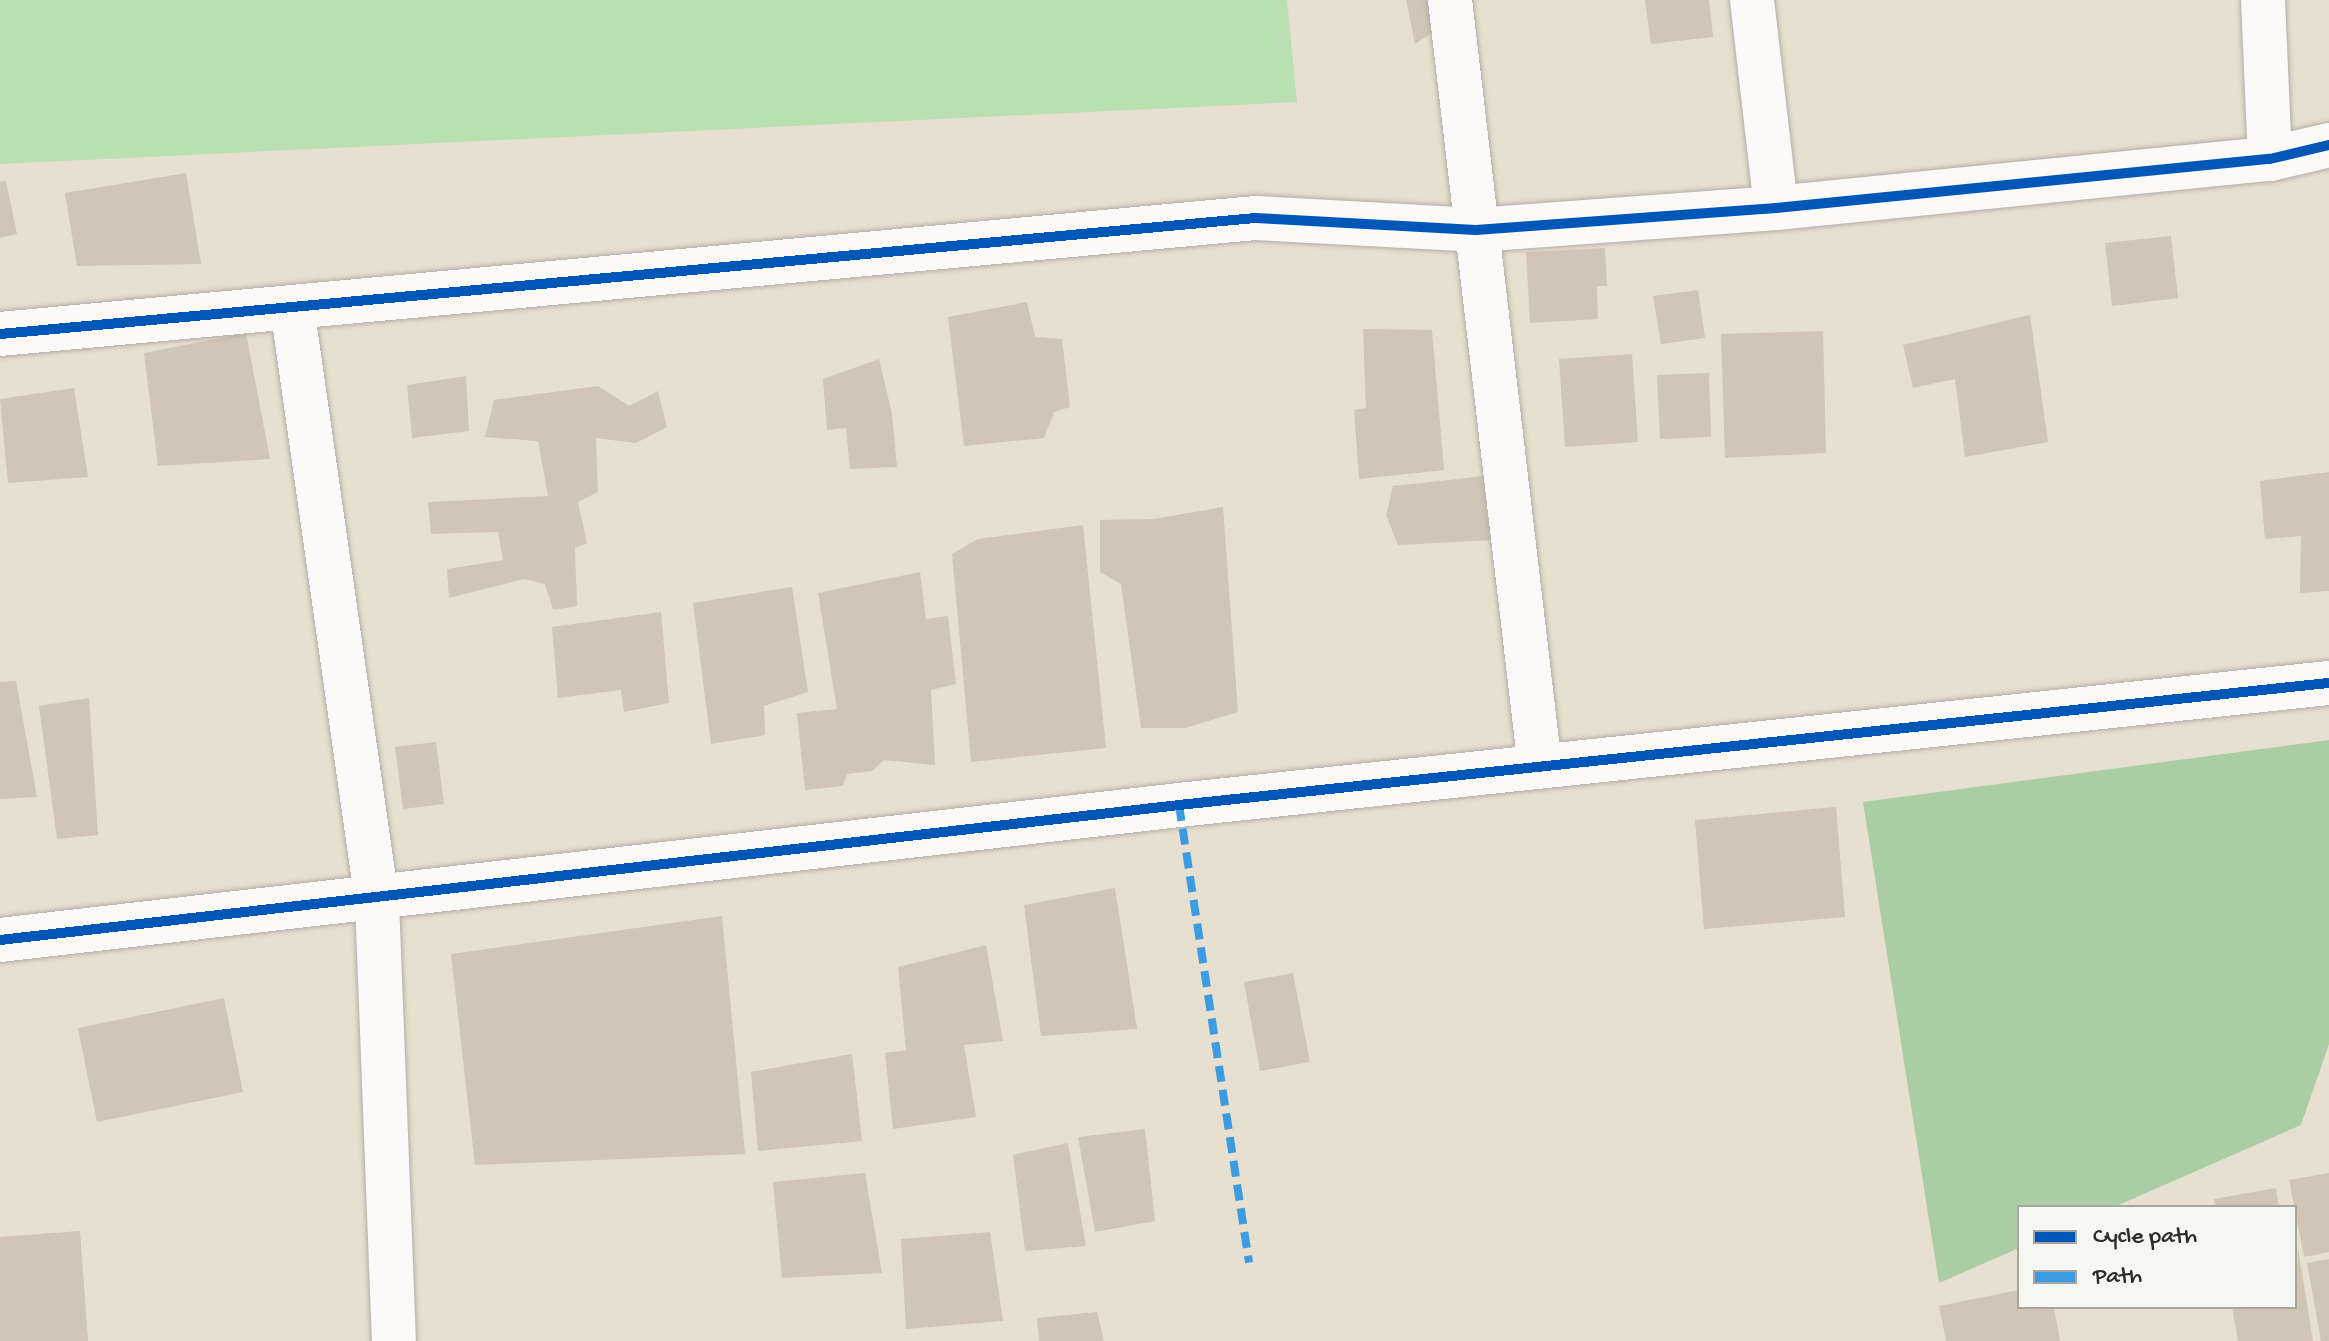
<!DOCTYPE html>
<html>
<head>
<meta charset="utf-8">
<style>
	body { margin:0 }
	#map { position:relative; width:2329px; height:1341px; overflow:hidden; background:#e7dfd0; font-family:"Gochi Hand",sans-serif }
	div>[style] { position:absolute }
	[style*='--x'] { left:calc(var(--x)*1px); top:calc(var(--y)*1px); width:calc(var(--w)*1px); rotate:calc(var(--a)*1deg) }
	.green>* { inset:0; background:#badfb2 }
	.forest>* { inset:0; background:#aacda5 }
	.building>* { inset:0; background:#d0c5b6 }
	.roads { filter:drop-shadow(0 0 2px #b2ada4) drop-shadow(0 0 2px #b2ada4) }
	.minor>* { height:44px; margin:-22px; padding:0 22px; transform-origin:22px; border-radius:22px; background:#fbfaf8 }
	.quiet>* { height:8px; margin-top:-4px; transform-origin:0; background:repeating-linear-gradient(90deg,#3d9ce1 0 16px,transparent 0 24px) }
	.cycleway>* { height:10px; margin:-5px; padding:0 5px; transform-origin:5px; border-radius:5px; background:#0057b8 }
	span { translate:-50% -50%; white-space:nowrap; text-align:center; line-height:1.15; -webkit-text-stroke:8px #f6f6f2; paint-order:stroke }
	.legend { position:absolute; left:2017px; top:1205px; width:280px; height:104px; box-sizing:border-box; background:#f6f6f2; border:2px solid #a5a5a2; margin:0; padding:10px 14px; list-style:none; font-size:24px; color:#2b2b2b }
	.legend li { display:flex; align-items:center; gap:16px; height:40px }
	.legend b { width:40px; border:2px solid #a5a5a2 }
</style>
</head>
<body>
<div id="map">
	<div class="green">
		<div style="clip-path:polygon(0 0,1287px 0,1297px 102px,0 164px)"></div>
	</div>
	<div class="forest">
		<div style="clip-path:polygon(2329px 740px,2329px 1044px,2301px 1125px,2114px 1207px,2019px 1207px,2019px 1248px,1939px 1283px,1863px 802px)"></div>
	</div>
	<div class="building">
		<div style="clip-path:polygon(1406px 0,1433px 0,1439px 28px,1415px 44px)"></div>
		<div style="clip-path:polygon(1645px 0,1709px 0,1713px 37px,1651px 44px)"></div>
		<div style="clip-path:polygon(186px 173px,201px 264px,77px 266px,65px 193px)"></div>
		<div style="clip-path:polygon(6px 181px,17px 234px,0 238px,0 182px)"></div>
		<div style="clip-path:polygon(2171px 236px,2178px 298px,2112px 306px,2105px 243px)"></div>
		<div style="clip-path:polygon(1605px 248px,1607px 286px,1597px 286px,1598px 319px,1530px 323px,1526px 252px)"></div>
		<div style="clip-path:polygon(1698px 290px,1705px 338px,1661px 344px,1653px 296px)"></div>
		<div style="clip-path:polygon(1027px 302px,1035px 337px,1062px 339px,1070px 407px,1054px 412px,1044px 438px,964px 446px,948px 317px)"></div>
		<div style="clip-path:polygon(2030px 315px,2048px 442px,1965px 457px,1955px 379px,1913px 388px,1903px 345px)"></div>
		<div style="clip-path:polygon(1363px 329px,1432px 330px,1444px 470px,1359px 479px,1354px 410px,1366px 408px)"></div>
		<div style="clip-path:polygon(1823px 331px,1826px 453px,1725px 458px,1721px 334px)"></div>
		<div style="clip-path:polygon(246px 333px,270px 459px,158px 466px,144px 353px)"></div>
		<div style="clip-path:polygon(1632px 354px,1638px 442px,1565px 447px,1559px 359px)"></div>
		<div style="clip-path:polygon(879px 359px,892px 414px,897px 467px,850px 469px,846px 428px,827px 430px,823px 379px)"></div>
		<div style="clip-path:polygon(1709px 373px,1711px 437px,1660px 439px,1657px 375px)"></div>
		<div style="clip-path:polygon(466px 376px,469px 431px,412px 438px,407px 385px)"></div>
		<div style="clip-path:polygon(598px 386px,629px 406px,658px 391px,667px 427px,636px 443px,596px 438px,598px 492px,578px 502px,587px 543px,575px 548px,577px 606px,553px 610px,545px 584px,524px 579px,449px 598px,447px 569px,503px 560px,498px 532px,431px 534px,428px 502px,548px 496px,538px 441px,485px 437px,494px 400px)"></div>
		<div style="clip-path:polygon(74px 388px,88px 477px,8px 483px,0 399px)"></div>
		<div style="clip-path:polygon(2329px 472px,2329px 591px,2300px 593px,2301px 536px,2265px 539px,2260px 481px)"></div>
		<div style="clip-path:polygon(1485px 476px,1486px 511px,1494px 540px,1398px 545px,1386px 515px,1393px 486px)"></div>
		<div style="clip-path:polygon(1223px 507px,1238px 712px,1185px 728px,1141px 728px,1121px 584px,1100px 572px,1100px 520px,1154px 519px)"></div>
		<div style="clip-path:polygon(1083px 525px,1106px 748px,971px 762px,952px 554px,978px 539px)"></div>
		<div style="clip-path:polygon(920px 572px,926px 619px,948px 616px,956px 684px,931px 690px,935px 765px,884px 760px,872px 771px,847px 774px,843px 786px,805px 790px,797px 713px,837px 709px,818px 593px)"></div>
		<div style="clip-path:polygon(792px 587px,808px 692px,764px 706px,765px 735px,711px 744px,693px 603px)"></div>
		<div style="clip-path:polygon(661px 612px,669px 703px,624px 712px,621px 690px,558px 698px,552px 627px)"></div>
		<div style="clip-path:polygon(16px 681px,37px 797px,0 799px,0 682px)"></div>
		<div style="clip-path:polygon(89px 698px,98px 835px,57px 839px,39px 706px)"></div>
		<div style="clip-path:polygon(436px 742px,444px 804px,403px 809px,395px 747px)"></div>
		<div style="clip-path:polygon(1836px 807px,1845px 917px,1704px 929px,1695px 820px)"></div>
		<div style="clip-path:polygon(1115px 888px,1137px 1029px,1041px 1036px,1024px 905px)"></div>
		<div style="clip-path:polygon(722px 916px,745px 1154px,475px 1165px,451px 954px)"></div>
		<div style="clip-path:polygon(986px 945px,1003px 1041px,964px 1045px,976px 1117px,893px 1129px,885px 1053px,906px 1050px,898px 967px)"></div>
		<div style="clip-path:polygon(1293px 973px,1310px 1062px,1260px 1071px,1244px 982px)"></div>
		<div style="clip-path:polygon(224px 998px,243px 1092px,97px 1122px,78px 1028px)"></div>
		<div style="clip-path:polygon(852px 1054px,862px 1141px,758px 1151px,751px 1072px)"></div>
		<div style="clip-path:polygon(1145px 1129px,1155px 1221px,1095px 1232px,1078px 1137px)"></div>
		<div style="clip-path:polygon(1068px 1143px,1086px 1246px,1025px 1251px,1013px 1155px)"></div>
		<div style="clip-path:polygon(865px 1173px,882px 1273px,782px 1278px,773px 1182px)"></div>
		<div style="clip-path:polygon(2329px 1173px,2329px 1252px,2304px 1257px,2289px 1180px)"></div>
		<div style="clip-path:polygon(2276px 1188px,2279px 1207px,2215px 1207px,2214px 1199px)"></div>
		<div style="clip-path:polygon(80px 1231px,88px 1341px,0 1341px,0 1237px)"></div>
		<div style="clip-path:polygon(990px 1232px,1003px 1321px,906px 1329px,901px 1239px)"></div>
		<div style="clip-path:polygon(2298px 1248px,2313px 1341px,2238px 1341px,2232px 1307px,2295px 1307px)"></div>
		<div style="clip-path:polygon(2329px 1259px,2329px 1341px,2321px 1341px,2307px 1263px)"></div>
		<div style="clip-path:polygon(2019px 1290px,2019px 1307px,2054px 1307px,2060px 1341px,1946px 1341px,1939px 1306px)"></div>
		<div style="clip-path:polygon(1097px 1312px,1104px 1341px,1039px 1341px,1037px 1318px)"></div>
	</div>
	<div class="roads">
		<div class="minor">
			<div style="--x:1450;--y:0;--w:772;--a:83.31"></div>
			<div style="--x:1752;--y:0;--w:209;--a:83.4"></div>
			<div style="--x:2263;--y:0;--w:159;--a:87.5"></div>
			<div style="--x:292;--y:307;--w:600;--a:81.86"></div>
			<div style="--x:377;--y:901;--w:440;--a:87.8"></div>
			<div style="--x:0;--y:334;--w:1261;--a:-5.28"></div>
			<div style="--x:1256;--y:218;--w:220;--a:3.1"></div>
			<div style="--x:1476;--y:230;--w:301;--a:-4.2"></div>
			<div style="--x:1776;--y:208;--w:496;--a:-5.7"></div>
			<div style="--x:2270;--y:159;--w:61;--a:-13.3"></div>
			<div style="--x:0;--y:940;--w:1187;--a:-6.53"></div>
			<div style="--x:1179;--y:805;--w:1156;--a:-6.06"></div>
		</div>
	</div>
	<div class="quiet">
		<div style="--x:1179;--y:805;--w:463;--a:81.3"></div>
	</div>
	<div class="cycleway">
		<div style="--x:0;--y:334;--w:1261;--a:-5.28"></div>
		<div style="--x:1256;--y:218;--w:220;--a:3.1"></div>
		<div style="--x:1476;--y:230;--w:301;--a:-4.2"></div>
		<div style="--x:1776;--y:208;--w:496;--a:-5.7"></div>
		<div style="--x:2270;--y:159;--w:61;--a:-13.3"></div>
		<div style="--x:0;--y:940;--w:1187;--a:-6.53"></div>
		<div style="--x:1179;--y:805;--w:1156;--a:-6.06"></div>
	</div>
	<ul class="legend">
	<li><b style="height:10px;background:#0057b8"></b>Cycle path</li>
	<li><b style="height:10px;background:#3d9ce1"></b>Path</li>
	</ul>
</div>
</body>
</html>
